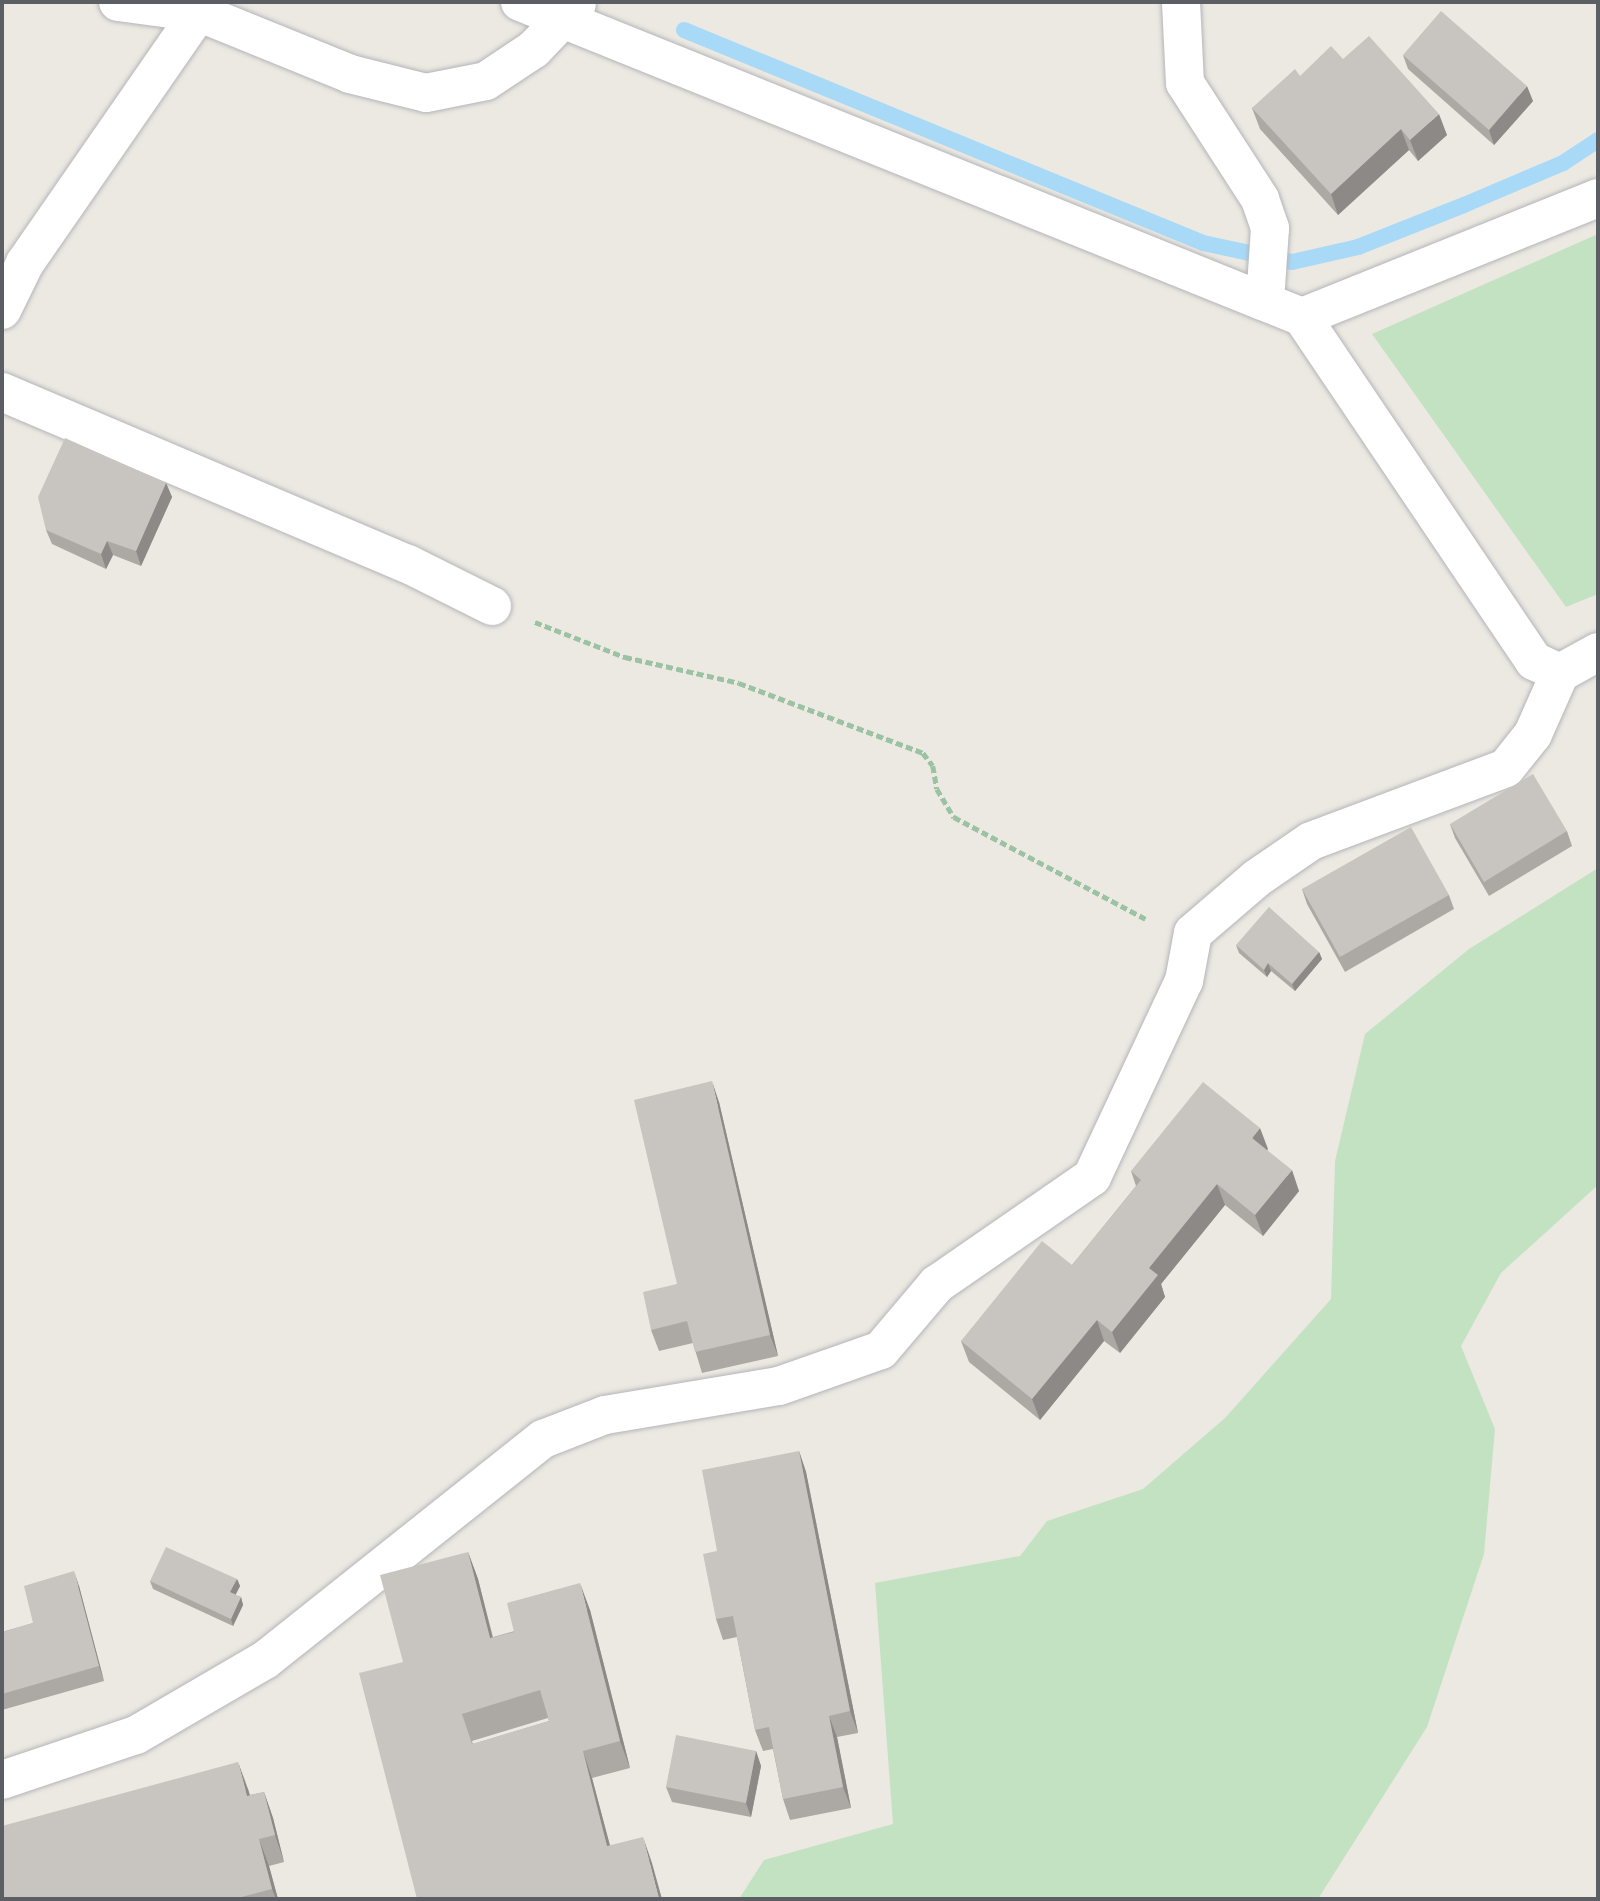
<!DOCTYPE html>
<html>
<head>
<meta charset="utf-8">
<style>
	body { margin:0 }
	#map { position:relative; width:1600px; height:1901px; overflow:hidden; background:#ece9e2; font-family:"Fira Sans Condensed",sans-serif }
	div>[style] { position:absolute }
	[style*='--x'] { left:calc(var(--x)*1px); top:calc(var(--y)*1px); width:calc(var(--w)*1px); rotate:calc(var(--a)*1deg) }
	.green>* { inset:0; background:#c3e2c1 }
	.stream>* { height:16px; margin:-8px; padding:0 8px; transform-origin:8px; border-radius:8px; background:#a8daf7 }
	.path>* { height:4.5px; margin-top:-2.25px; transform-origin:0; background:repeating-linear-gradient(90deg,#9bc2a3 0 7px,transparent 0 10.5px) }
	.roads { filter:drop-shadow(0 0 2px #b3b5b9) drop-shadow(0 0 2px #b3b5b9) }
	.minor>* { height:38px; margin:-19px; padding:0 19px; transform-origin:19px; border-radius:19px; background:#fff }
	.wall>* { inset:0; background:#aca9a5 }
	.shaded-wall>* { inset:0; background:#8c8986 }
	.building>* { inset:0; background:#c8c4c0 }
	span { translate:-50% -50%; white-space:nowrap; text-align:center; line-height:1.15; -webkit-text-stroke:6px #fff; paint-order:stroke }
	.frame { position:absolute; inset:0; border:4px solid #5b5e62; pointer-events:none }
</style>
</head>
<body>
<div id="map">
	<div class="green">
		<div style="clip-path:polygon(1598px 234px,1598px 594px,1566px 607px,1372px 334px)"></div>
		<div style="clip-path:polygon(1598px 868px,1598px 1185px,1501px 1273px,1461px 1346px,1495px 1429px,1484px 1554px,1427px 1727px,1318px 1899px,739px 1899px,764px 1860px,893px 1824px,875px 1583px,1020px 1556px,1047px 1521px,1143px 1489px,1225px 1418px,1331px 1299px,1335px 1161px,1365px 1034px,1469px 949px)"></div>
	</div>
	<div class="stream">
		<div style="--x:684;--y:30;--w:561;--a:22.31"></div>
		<div style="--x:1203;--y:243;--w:91;--a:12.1"></div>
		<div style="--x:1292;--y:262;--w:68;--a:-12.8"></div>
		<div style="--x:1358;--y:247;--w:114;--a:-21.6"></div>
		<div style="--x:1464;--y:205;--w:108;--a:-23"></div>
		<div style="--x:1563;--y:163;--w:42;--a:-33.3"></div>
	</div>
	<div class="path">
		<div style="--x:535;--y:622;--w:97;--a:21.3"></div>
		<div style="--x:625;--y:657;--w:117;--a:12.8"></div>
		<div style="--x:739;--y:683;--w:197;--a:20.8"></div>
		<div style="--x:923;--y:753;--w:16;--a:52"></div>
		<div style="--x:933;--y:766;--w:23;--a:80"></div>
		<div style="--x:937;--y:789;--w:33;--a:59"></div>
		<div style="--x:954;--y:817;--w:220;--a:28"></div>
	</div>
	<div class="roads">
		<div class="minor">
			<div style="--x:118;--y:2;--w:83;--a:7.6"></div>
			<div style="--x:200;--y:13;--w:162;--a:22.1"></div>
			<div style="--x:350;--y:74;--w:78;--a:14"></div>
			<div style="--x:426;--y:93;--w:61;--a:-11.3"></div>
			<div style="--x:486;--y:81;--w:58;--a:-33.7"></div>
			<div style="--x:534;--y:49;--w:62;--a:-46.3"></div>
			<div style="--x:520;--y:2;--w:843;--a:21.94"></div>
			<div style="--x:1302;--y:317;--w:319;--a:-21.9"></div>
			<div style="--x:1181;--y:2;--w:81;--a:87.2"></div>
			<div style="--x:1185;--y:83;--w:138;--a:57.1"></div>
			<div style="--x:1260;--y:199;--w:31;--a:71"></div>
			<div style="--x:1270;--y:228;--w:74;--a:93.9"></div>
			<div style="--x:2;--y:310;--w:52;--a:-63.9"></div>
			<div style="--x:25;--y:263;--w:318;--a:-55.3"></div>
			<div style="--x:1302;--y:317;--w:415;--a:56"></div>
			<div style="--x:1534;--y:661;--w:29;--a:25"></div>
			<div style="--x:2;--y:392;--w:441;--a:23"></div>
			<div style="--x:408;--y:564;--w:94;--a:26.6"></div>
			<div style="--x:2;--y:1780;--w:141;--a:-18.6"></div>
			<div style="--x:136;--y:1735;--w:149;--a:-30.2"></div>
			<div style="--x:265;--y:1660;--w:355;--a:-38.5"></div>
			<div style="--x:543;--y:1439;--w:66;--a:-21.2"></div>
			<div style="--x:605;--y:1415;--w:176;--a:-9.5"></div>
			<div style="--x:779;--y:1386;--w:108;--a:-19.4"></div>
			<div style="--x:881;--y:1350;--w:87;--a:-49.7"></div>
			<div style="--x:937;--y:1284;--w:188;--a:-34.6"></div>
			<div style="--x:1092;--y:1177;--w:217;--a:-64.9"></div>
			<div style="--x:1184;--y:981;--w:49;--a:-79.4"></div>
			<div style="--x:1193;--y:933;--w:84;--a:-40.7"></div>
			<div style="--x:1257;--y:878;--w:65;--a:-34.4"></div>
			<div style="--x:1311;--y:841;--w:208;--a:-20.5"></div>
			<div style="--x:1506;--y:768;--w:43;--a:-51.5"></div>
			<div style="--x:1533;--y:734;--w:67;--a:-66.1"></div>
			<div style="--x:1560;--y:673;--w:43;--a:-28.9"></div>
		</div>
	</div>
	<div class="wall">
		<div style="clip-path:polygon(1403px 55px,1533px 101px,1494px 145px,1408px 69px)"></div>
		<div style="clip-path:polygon(1343px 59px,1447px 135px,1418px 161px,1409px 150px,1338px 215px,1260px 129px,1252px 108px,1300px 76px)"></div>
		<div style="clip-path:polygon(166px 483px,172px 497px,141px 566px,113px 555px,106px 569px,52px 544px,46px 530px)"></div>
		<div style="clip-path:polygon(1450px 824px,1567px 831px,1572px 846px,1489px 896px,1455px 838px)"></div>
		<div style="clip-path:polygon(1302px 889px,1449px 895px,1454px 909px,1345px 972px,1307px 904px)"></div>
		<div style="clip-path:polygon(1236px 945px,1319px 952px,1322px 959px,1295px 991px,1271px 971px,1267px 977px,1239px 953px)"></div>
		<div style="clip-path:polygon(719px 1102px,778px 1356px,702px 1373px,693px 1343px,659px 1351px,651px 1330px,677px 1284px)"></div>
		<div style="clip-path:polygon(1268px 1149px,1267px 1150px,1299px 1191px,1263px 1236px,1225px 1205px,1161px 1284px,1165px 1297px,1120px 1353px,1104px 1341px,1040px 1420px,969px 1362px,961px 1341px,1072px 1265px,1136px 1186px,1131px 1171px)"></div>
		<div style="clip-path:polygon(799px 1451px,806px 1472px,858px 1733px,837px 1737px,851px 1808px,790px 1820px,783px 1799px,773px 1749px,763px 1751px,755px 1730px,737px 1637px,723px 1640px,716px 1619px,717px 1551px)"></div>
		<div style="clip-path:polygon(evenodd,468px 1552px,478px 1579px,493px 1637px,590px 1610px,630px 1768px,592px 1778px,610px 1845px,652px 1863px,417px 1899px,468px 1552px,548px 1718px,549px 1721px,473px 1744px,472px 1741px,548px 1718px)"></div>
		<div style="clip-path:polygon(237px 1579px,240px 1586px,235px 1595px,241px 1597px,243px 1605px,233px 1626px,153px 1589px,150px 1581px)"></div>
		<div style="clip-path:polygon(79px 1586px,104px 1681px,2px 1710px,2px 1632px,33px 1623px)"></div>
		<div style="clip-path:polygon(756px 1751px,761px 1766px,751px 1817px,672px 1802px,666px 1787px)"></div>
		<div style="clip-path:polygon(248px 1789px,250px 1795px,264px 1792px,273px 1818px,284px 1862px,269px 1866px,278px 1899px,2px 1899px)"></div>
	</div>
	<div class="shaded-wall">
		<div style="clip-path:polygon(1527px 86px,1533px 101px,1494px 145px,1489px 130px)"></div>
		<div style="clip-path:polygon(1439px 114px,1447px 135px,1418px 161px,1410px 140px)"></div>
		<div style="clip-path:polygon(1401px 129px,1409px 150px,1338px 215px,1331px 194px)"></div>
		<div style="clip-path:polygon(166px 483px,172px 497px,141px 566px,136px 551px)"></div>
		<div style="clip-path:polygon(107px 541px,113px 555px,106px 569px,101px 554px)"></div>
		<div style="clip-path:polygon(1319px 952px,1322px 959px,1295px 991px,1292px 984px)"></div>
		<div style="clip-path:polygon(1268px 963px,1271px 971px,1267px 977px,1264px 970px)"></div>
		<div style="clip-path:polygon(712px 1081px,719px 1102px,778px 1356px,770px 1335px)"></div>
		<div style="clip-path:polygon(1260px 1128px,1268px 1149px,1260px 1159px,1252px 1138px)"></div>
		<div style="clip-path:polygon(1292px 1170px,1299px 1191px,1263px 1236px,1255px 1215px)"></div>
		<div style="clip-path:polygon(1217px 1184px,1225px 1205px,1161px 1284px,1165px 1297px,1120px 1353px,1112px 1332px,1149px 1268px)"></div>
		<div style="clip-path:polygon(1097px 1320px,1104px 1341px,1040px 1420px,1032px 1399px)"></div>
		<div style="clip-path:polygon(799px 1451px,806px 1472px,858px 1733px,850px 1711px)"></div>
		<div style="clip-path:polygon(468px 1552px,478px 1579px,499px 1664px,490px 1638px)"></div>
		<div style="clip-path:polygon(74px 1571px,79px 1586px,104px 1681px,99px 1666px)"></div>
		<div style="clip-path:polygon(237px 1579px,240px 1586px,233px 1600px,230px 1592px)"></div>
		<div style="clip-path:polygon(580px 1583px,590px 1610px,630px 1768px,620px 1741px)"></div>
		<div style="clip-path:polygon(241px 1597px,243px 1605px,233px 1626px,231px 1619px)"></div>
		<div style="clip-path:polygon(829px 1716px,837px 1737px,851px 1808px,843px 1787px)"></div>
		<div style="clip-path:polygon(583px 1751px,592px 1778px,617px 1873px,607px 1846px)"></div>
		<div style="clip-path:polygon(756px 1751px,761px 1766px,751px 1817px,746px 1803px)"></div>
		<div style="clip-path:polygon(238px 1762px,248px 1789px,257px 1823px,247px 1796px)"></div>
		<div style="clip-path:polygon(264px 1792px,273px 1818px,284px 1862px,275px 1835px)"></div>
		<div style="clip-path:polygon(643px 1837px,652px 1863px,662px 1899px,659px 1899px)"></div>
		<div style="clip-path:polygon(259px 1839px,269px 1866px,278px 1899px,276px 1899px,272px 1889px)"></div>
	</div>
	<div class="building">
		<div style="clip-path:polygon(1441px 11px,1527px 86px,1489px 130px,1403px 55px)"></div>
		<div style="clip-path:polygon(1369px 36px,1439px 114px,1410px 140px,1401px 129px,1331px 194px,1252px 108px,1295px 69px,1300px 76px,1331px 46px,1343px 59px)"></div>
		<div style="clip-path:polygon(65px 438px,166px 483px,136px 551px,107px 541px,101px 554px,46px 530px,38px 497px)"></div>
		<div style="clip-path:polygon(1533px 774px,1567px 831px,1484px 882px,1450px 824px)"></div>
		<div style="clip-path:polygon(1411px 827px,1449px 895px,1340px 957px,1302px 889px)"></div>
		<div style="clip-path:polygon(1269px 907px,1319px 952px,1292px 984px,1268px 963px,1264px 970px,1236px 945px)"></div>
		<div style="clip-path:polygon(712px 1081px,770px 1335px,695px 1352px,687px 1321px,651px 1330px,643px 1292px,677px 1284px,634px 1100px)"></div>
		<div style="clip-path:polygon(1203px 1082px,1260px 1128px,1252px 1138px,1292px 1170px,1255px 1215px,1217px 1184px,1149px 1268px,1158px 1275px,1112px 1332px,1097px 1320px,1032px 1399px,961px 1341px,1042px 1241px,1072px 1265px,1141px 1180px,1131px 1171px)"></div>
		<div style="clip-path:polygon(799px 1451px,850px 1711px,829px 1716px,843px 1787px,783px 1799px,769px 1727px,755px 1730px,733px 1616px,716px 1619px,703px 1554px,717px 1551px,702px 1470px)"></div>
		<div style="clip-path:polygon(166px 1547px,237px 1579px,230px 1592px,241px 1597px,231px 1619px,150px 1581px)"></div>
		<div style="clip-path:polygon(evenodd,468px 1552px,490px 1638px,514px 1632px,507px 1603px,580px 1583px,620px 1741px,583px 1751px,607px 1846px,643px 1837px,659px 1899px,417px 1899px,359px 1673px,403px 1662px,380px 1575px,468px 1552px,540px 1690px,549px 1721px,472px 1744px,462px 1714px,540px 1690px)"></div>
		<div style="clip-path:polygon(74px 1571px,99px 1666px,2px 1694px,2px 1632px,33px 1623px,24px 1586px)"></div>
		<div style="clip-path:polygon(676px 1735px,756px 1751px,746px 1803px,666px 1787px)"></div>
		<div style="clip-path:polygon(238px 1762px,247px 1796px,264px 1792px,275px 1835px,259px 1839px,272px 1889px,234px 1899px,2px 1899px,2px 1826px)"></div>
	</div>
	<div class="frame"></div>
</div>
</body>
</html>
